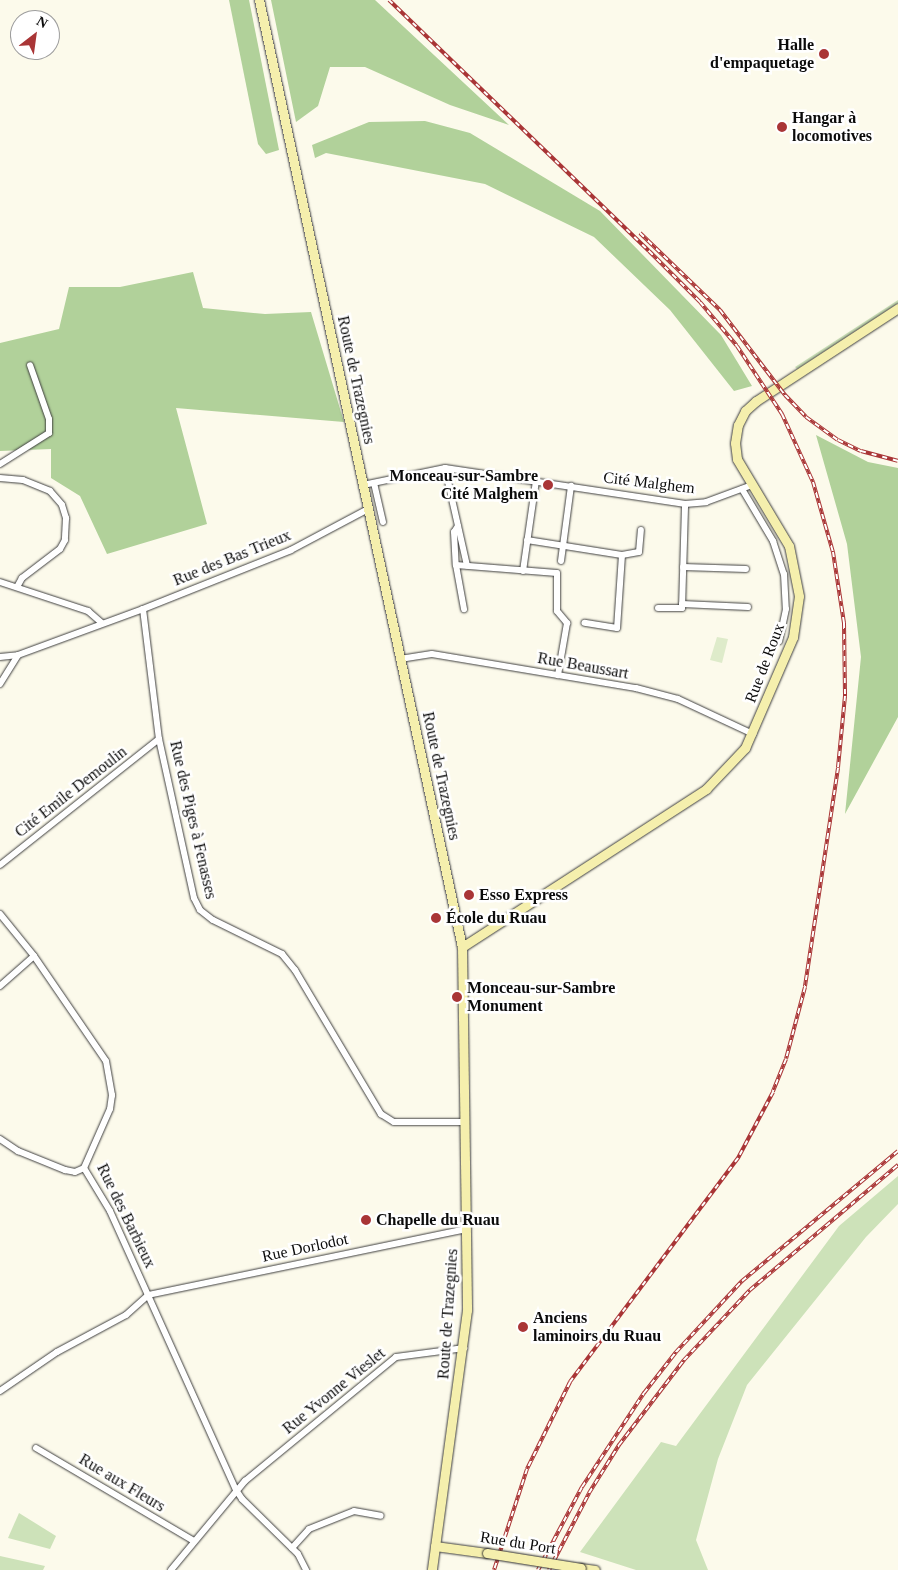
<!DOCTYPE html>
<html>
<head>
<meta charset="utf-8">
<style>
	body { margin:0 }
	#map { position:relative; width:898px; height:1570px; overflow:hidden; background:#fcfaeb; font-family:Georgia,serif }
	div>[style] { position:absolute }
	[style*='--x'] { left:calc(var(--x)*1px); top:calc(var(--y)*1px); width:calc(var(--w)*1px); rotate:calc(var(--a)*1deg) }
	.green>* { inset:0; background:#cde2b9 }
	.forest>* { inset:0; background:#b1d19a }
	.pitch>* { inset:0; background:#deebca }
	.roads { filter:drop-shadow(0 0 1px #3e3e3e) drop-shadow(0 0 1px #3e3e3e) }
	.street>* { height:6px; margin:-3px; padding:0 3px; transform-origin:3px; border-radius:3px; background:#fff }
	.secondary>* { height:9px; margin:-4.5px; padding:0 4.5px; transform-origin:4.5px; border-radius:4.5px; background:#f5efad }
	.rail>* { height:4px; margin-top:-2px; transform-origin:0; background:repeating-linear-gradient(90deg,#fff 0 5.5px,#a93536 0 11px); box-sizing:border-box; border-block:1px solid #a93536 }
	.bridges { filter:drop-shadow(0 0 1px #2d2d2d) drop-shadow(0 0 1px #2d2d2d) }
	.secondary-bridge>* { height:9px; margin:-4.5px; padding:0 4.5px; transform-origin:4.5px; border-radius:4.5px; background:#f5efad }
	.dots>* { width:14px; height:14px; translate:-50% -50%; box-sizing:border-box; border:2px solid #fff; border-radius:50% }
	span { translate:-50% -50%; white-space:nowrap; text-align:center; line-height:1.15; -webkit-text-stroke:5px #fff; paint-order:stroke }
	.poi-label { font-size:16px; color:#0b0b0b; font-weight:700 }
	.right { translate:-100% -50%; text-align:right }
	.left { translate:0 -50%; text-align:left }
	.street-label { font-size:16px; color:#0b0b0b }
	.north { position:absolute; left:10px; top:10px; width:50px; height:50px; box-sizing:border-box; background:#fff; border:1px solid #9d9d9d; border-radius:50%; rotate:30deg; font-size:14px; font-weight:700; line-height:20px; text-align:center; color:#0b0b0b }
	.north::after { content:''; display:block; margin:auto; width:18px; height:22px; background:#a93536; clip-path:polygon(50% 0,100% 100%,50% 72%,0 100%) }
</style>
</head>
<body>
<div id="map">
	<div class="green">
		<div style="clip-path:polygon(898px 300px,898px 303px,797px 369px,795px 367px)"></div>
		<div style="clip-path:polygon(898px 1176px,898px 1204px,866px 1237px,747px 1385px,718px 1459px,696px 1540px,708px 1570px,636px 1570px,580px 1552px,661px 1442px,676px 1446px,839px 1226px)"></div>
		<div style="clip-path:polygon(19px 1513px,56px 1536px,50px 1549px,8px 1538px)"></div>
		<div style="clip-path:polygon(0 1556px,45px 1566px,43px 1570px,0 1570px)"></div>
	</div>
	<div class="forest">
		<div style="clip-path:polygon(229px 0,249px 0,279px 150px,266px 154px,258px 144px)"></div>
		<div style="clip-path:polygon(271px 0,375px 0,509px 125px,450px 105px,365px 67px,330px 67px,318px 106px,296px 122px)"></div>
		<div style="clip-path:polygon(425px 121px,470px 133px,600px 211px,721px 335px,752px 386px,734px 391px,670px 310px,594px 237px,485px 184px,326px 153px,315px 158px,312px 145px,369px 122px)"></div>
		<div style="clip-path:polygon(193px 272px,203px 308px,265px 314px,311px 312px,344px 422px,176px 408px,207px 524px,107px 554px,80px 496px,51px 478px,51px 449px,0 451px,0 343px,59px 329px,69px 287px,120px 287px)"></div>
		<div style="clip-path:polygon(816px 435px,868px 462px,898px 468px,898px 717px,845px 814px,861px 657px,847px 544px)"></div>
	</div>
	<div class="pitch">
		<div style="clip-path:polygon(717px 637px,728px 639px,722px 663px,710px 660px)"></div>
	</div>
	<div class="roads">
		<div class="street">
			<div style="--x:0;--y:464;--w:58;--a:-32.3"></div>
			<div style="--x:49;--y:433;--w:14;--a:-90"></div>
			<div style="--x:49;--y:419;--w:57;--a:-109.4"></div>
			<div style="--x:445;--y:468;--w:100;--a:77.3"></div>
			<div style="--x:0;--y:478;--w:23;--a:5"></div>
			<div style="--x:23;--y:480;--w:29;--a:22"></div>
			<div style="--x:50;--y:491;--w:18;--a:49"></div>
			<div style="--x:62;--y:505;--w:14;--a:73"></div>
			<div style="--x:66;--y:518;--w:22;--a:93"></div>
			<div style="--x:65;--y:540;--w:10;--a:119"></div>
			<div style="--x:60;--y:549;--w:48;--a:142.7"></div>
			<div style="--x:22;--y:578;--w:10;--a:119"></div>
			<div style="--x:374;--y:483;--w:40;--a:77"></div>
			<div style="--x:363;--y:485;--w:84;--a:-11.7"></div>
			<div style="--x:445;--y:468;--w:243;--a:8.5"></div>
			<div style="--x:685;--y:504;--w:21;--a:-5"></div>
			<div style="--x:706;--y:502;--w:49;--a:-20.3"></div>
			<div style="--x:742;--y:489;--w:61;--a:59.2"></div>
			<div style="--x:773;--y:541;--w:35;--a:72"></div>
			<div style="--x:784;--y:574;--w:35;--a:87"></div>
			<div style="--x:786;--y:609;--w:33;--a:102"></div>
			<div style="--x:458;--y:526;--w:7;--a:124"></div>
			<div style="--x:454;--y:532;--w:33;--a:87"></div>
			<div style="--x:456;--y:565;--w:45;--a:79.7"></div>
			<div style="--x:527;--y:540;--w:96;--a:9"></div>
			<div style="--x:622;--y:555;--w:73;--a:93.9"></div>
			<div style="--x:617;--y:628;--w:33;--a:-171"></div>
			<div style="--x:622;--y:555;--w:17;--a:-10"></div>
			<div style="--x:639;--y:552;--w:22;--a:-85"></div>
			<div style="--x:561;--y:561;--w:76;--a:-82.4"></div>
			<div style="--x:456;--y:565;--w:101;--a:4.5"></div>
			<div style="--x:557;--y:573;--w:38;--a:90"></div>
			<div style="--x:557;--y:611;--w:16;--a:50"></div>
			<div style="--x:567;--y:623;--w:53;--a:99.8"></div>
			<div style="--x:683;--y:567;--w:63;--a:1.8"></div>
			<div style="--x:523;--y:571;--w:91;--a:-81.8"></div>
			<div style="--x:0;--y:582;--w:93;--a:18.2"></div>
			<div style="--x:88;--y:611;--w:18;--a:41"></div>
			<div style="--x:682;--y:604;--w:66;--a:2.6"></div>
			<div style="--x:658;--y:608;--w:24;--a:0"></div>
			<div style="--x:682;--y:608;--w:104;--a:-88.3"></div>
			<div style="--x:143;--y:609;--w:131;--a:83"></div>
			<div style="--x:159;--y:739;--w:163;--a:77.6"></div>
			<div style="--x:194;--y:898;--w:13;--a:63"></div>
			<div style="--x:200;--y:910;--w:16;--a:38"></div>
			<div style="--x:213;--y:920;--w:77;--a:26.2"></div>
			<div style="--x:282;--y:954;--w:21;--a:51"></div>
			<div style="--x:295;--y:970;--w:168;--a:59.2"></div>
			<div style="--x:381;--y:1114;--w:15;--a:32"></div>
			<div style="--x:394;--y:1122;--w:71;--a:0"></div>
			<div style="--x:0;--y:657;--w:18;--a:-6"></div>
			<div style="--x:18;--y:655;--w:133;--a:-20.2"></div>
			<div style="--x:143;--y:609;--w:159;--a:-21.7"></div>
			<div style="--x:291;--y:550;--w:87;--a:-28"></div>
			<div style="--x:400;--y:659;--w:32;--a:-9"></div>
			<div style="--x:432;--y:654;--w:207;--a:9.5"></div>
			<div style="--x:636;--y:688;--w:43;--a:14.7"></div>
			<div style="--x:678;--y:699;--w:83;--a:25"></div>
			<div style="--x:0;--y:684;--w:34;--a:-58"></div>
			<div style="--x:0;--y:865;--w:203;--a:-38.4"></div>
			<div style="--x:0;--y:914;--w:54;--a:51"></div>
			<div style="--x:34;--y:956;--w:127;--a:55.6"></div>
			<div style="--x:106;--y:1061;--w:35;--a:80"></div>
			<div style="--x:112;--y:1095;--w:14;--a:98"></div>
			<div style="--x:110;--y:1109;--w:64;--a:113.8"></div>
			<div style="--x:84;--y:1168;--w:50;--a:58.8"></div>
			<div style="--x:110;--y:1211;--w:306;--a:65.7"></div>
			<div style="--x:236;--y:1490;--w:11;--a:56"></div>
			<div style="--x:242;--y:1499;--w:78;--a:44.5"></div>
			<div style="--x:298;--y:1554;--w:18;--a:63"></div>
			<div style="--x:0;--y:986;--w:45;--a:-41.4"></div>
			<div style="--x:0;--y:1139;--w:22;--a:34"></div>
			<div style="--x:18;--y:1151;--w:51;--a:22"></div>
			<div style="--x:65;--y:1170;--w:10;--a:11"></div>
			<div style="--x:75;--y:1172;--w:10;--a:-24"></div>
			<div style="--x:0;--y:1391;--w:69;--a:-34.4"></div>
			<div style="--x:57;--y:1352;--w:78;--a:-28.2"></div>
			<div style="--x:126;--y:1315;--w:30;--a:-42"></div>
			<div style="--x:148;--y:1295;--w:326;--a:-11.7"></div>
			<div style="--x:36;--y:1448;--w:183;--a:30.5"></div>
			<div style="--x:292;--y:1548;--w:25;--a:-48"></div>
			<div style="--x:309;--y:1529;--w:48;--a:-21.8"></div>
			<div style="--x:354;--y:1511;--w:27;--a:10"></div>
			<div style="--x:171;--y:1570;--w:116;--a:-50.3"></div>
			<div style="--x:245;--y:1481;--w:195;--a:-39.4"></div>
			<div style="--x:396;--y:1357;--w:69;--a:-7.5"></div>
		</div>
		<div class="secondary">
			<div style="--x:259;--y:0;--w:969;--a:77.9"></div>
			<div style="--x:462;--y:947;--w:363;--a:89.2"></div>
			<div style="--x:467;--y:1310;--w:262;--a:97.7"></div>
			<div style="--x:462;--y:947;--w:291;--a:-32.9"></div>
			<div style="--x:706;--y:789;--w:57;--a:-46.4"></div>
			<div style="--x:745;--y:748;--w:121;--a:-66.6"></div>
			<div style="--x:793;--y:637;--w:41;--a:-81.7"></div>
			<div style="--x:799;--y:596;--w:51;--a:-101.3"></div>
			<div style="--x:789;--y:546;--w:101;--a:-120.9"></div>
			<div style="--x:737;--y:459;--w:16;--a:-97"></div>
			<div style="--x:735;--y:443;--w:18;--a:-81"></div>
			<div style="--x:738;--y:425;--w:16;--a:-63"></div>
			<div style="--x:745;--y:411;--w:15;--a:-42"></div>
			<div style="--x:756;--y:401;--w:170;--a:-33.2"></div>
			<div style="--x:435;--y:1546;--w:52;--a:7.7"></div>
			<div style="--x:581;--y:1568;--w:14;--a:8"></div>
		</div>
	</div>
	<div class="rail">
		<div style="--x:389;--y:0;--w:361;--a:44"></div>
		<div style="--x:649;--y:251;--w:72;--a:45"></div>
		<div style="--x:700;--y:302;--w:57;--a:49.9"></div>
		<div style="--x:737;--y:346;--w:82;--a:56.5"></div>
		<div style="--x:782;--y:414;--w:75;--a:65.5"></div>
		<div style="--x:813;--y:482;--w:73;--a:74.1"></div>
		<div style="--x:833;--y:552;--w:72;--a:81.2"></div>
		<div style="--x:844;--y:623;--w:73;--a:89.2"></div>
		<div style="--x:845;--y:696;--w:72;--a:95.6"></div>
		<div style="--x:838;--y:768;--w:221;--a:98.6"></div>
		<div style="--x:805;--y:987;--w:74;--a:104.8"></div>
		<div style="--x:786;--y:1059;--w:35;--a:112"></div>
		<div style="--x:773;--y:1092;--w:75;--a:117.9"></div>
		<div style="--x:738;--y:1158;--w:280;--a:126.9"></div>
		<div style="--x:570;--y:1382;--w:97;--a:116.3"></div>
		<div style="--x:527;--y:1469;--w:106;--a:108.1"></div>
		<div style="--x:640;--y:233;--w:111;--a:43.9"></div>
		<div style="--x:720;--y:310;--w:107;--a:52.6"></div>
		<div style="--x:785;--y:395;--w:30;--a:46"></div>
		<div style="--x:806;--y:417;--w:39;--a:36"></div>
		<div style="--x:838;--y:440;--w:25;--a:26"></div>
		<div style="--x:861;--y:451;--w:38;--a:15"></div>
		<div style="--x:538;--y:1570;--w:94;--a:-62.1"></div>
		<div style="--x:582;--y:1487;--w:113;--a:-56.6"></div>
		<div style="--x:644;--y:1393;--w:52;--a:-52"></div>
		<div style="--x:676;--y:1352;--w:97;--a:-47.1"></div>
		<div style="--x:742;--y:1281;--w:203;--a:-39.8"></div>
		<div style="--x:549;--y:1570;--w:87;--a:-62.5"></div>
		<div style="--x:589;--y:1493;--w:57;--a:-58"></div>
		<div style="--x:619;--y:1445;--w:107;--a:-52.6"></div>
		<div style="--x:684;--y:1360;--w:96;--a:-46.7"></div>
		<div style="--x:750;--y:1290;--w:194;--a:-40.2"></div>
	</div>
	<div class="bridges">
		<div class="secondary-bridge">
			<div style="--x:487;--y:1553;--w:95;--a:9.1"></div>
		</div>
	</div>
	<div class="dots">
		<div style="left:824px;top:54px;background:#a93536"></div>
		<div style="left:782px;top:127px;background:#a93536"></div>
		<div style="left:548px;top:485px;background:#a93536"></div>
		<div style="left:469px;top:895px;background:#a93536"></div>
		<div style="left:436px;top:918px;background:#a93536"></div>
		<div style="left:457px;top:997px;background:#a93536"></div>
		<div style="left:366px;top:1220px;background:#a93536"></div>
		<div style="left:523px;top:1327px;background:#a93536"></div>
	</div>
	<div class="poi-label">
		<span class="right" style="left:814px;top:54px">Halle<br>d'empaquetage</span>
		<span class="left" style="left:792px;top:127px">Hangar à<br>locomotives</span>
		<span class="right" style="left:538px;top:485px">Monceau-sur-Sambre<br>Cité Malghem</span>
		<span class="left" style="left:479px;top:895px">Esso Express</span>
		<span class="left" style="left:446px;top:918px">École du Ruau</span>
		<span class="left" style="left:467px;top:997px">Monceau-sur-Sambre<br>Monument</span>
		<span class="left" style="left:376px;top:1220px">Chapelle du Ruau</span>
		<span class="left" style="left:533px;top:1327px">Anciens<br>laminoirs du Ruau</span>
	</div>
	<div class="street-label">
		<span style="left:356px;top:380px;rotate:78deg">Route de Trazegnies</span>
		<span style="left:649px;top:483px;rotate:7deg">Cité Malghem</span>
		<span style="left:232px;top:558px;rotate:-22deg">Rue des Bas Trieux</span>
		<span style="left:765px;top:663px;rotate:-69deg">Rue de Roux</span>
		<span style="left:583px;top:666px;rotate:10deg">Rue Beaussart</span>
		<span style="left:441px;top:776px;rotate:78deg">Route de Trazegnies</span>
		<span style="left:71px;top:792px;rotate:-38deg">Cité Emile Demoulin</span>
		<span style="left:193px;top:820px;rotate:77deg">Rue des Piges à Fenasses</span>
		<span style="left:126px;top:1216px;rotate:64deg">Rue des Barbieux</span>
		<span style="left:305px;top:1248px;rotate:-12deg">Rue Dorlodot</span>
		<span style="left:448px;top:1314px;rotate:-86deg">Route de Trazegnies</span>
		<span style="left:334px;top:1391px;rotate:-39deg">Rue Yvonne Vieslet</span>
		<span style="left:122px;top:1483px;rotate:31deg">Rue aux Fleurs</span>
		<span style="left:518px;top:1543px;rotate:9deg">Rue du Port</span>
	</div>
	<div class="north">N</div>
</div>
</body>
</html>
